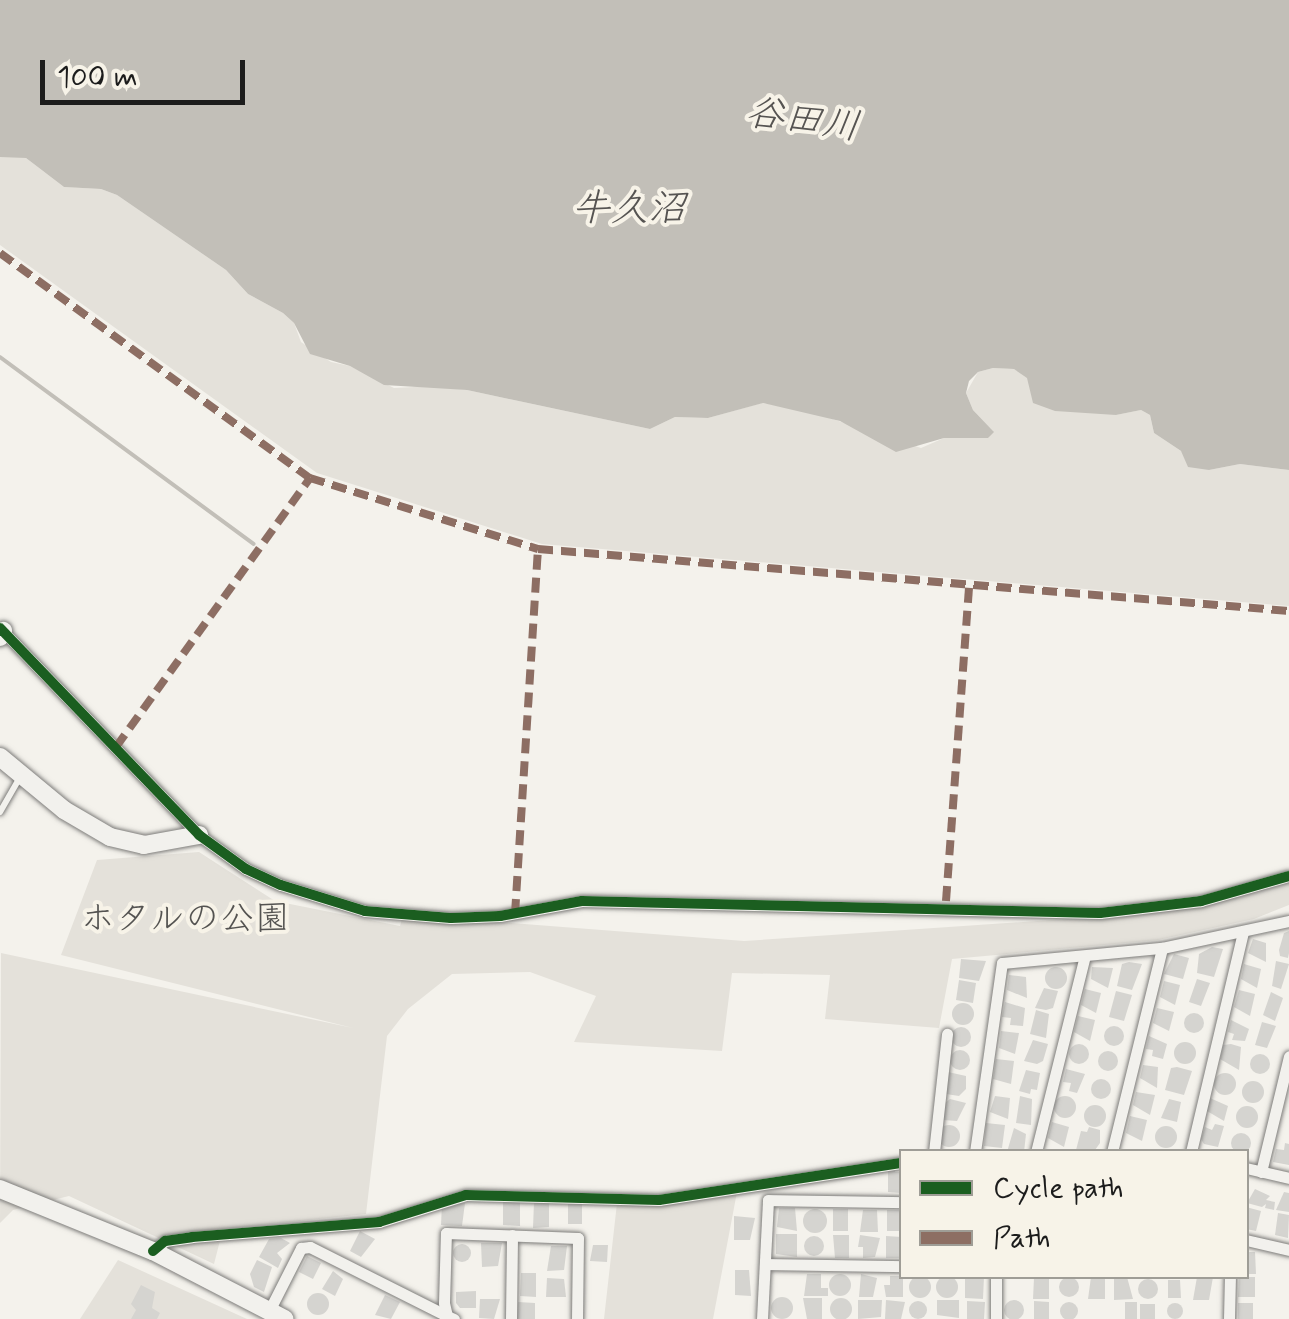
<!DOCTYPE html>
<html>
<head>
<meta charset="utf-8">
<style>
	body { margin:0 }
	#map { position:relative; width:1289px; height:1319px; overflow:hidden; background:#f4f2ec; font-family:Mynerve,"Klee One",sans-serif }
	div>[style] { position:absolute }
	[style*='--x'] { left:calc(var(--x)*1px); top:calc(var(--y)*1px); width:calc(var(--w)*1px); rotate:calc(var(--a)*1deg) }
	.green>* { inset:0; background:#e4e1da }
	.water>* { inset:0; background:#c2bfb8 }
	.stream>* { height:4px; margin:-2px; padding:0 2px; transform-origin:2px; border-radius:2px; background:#c2bfb8 }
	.building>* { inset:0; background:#d5d4d0 }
	.round { border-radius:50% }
	.roads { filter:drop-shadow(0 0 2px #7d7c7a) drop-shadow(0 0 2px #7d7c7a) }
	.lane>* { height:6px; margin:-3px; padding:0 3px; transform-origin:3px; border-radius:3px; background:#f2f1ed }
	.street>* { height:11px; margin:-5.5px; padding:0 5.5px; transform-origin:5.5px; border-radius:5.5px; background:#f2f1ed }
	.secondary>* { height:18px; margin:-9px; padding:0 9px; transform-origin:9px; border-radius:9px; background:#f2f1ed }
	.quiet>* { height:8px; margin-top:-4px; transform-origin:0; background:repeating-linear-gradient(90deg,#8d6e63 0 15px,transparent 0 23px) }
	.cycleway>* { height:10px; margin:-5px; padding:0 5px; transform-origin:5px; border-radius:5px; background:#1b5e20 }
	span { translate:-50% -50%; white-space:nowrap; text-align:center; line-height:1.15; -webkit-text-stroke:8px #f7f3e8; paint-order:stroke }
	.park-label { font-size:35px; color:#545351 }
	.water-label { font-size:38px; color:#565452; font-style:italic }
	.legend { position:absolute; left:899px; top:1149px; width:350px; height:130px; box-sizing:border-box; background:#f7f3e8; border:2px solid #9f9d96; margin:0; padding:12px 18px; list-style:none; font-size:30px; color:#1c1c1c }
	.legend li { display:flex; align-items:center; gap:20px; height:50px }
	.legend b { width:50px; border:2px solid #9f9d96 }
	.scale { position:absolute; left:40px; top:60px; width:205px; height:45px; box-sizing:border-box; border:5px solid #1c1c1c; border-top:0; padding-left:12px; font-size:30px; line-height:35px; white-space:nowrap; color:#1c1c1c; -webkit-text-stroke:8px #f7f3e8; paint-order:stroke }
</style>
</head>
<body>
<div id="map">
	<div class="green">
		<div style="clip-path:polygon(9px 155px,26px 158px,64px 187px,101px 189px,117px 195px,226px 270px,248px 294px,283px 313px,294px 323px,301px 342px,331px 362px,350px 366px,394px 388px,434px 386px,467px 390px,650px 429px,675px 417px,708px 418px,762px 403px,802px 409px,921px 448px,944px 438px,988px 438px,993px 431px,973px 410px,966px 393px,978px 372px,993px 368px,1014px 369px,1116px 415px,1141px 410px,1150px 415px,1154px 433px,1209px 470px,1240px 464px,1289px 470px,1289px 606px,542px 544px,317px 473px,0 245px,0 157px)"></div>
		<div style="clip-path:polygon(199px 852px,275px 901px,400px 926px,402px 919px,497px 922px,744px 941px,1096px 917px,1289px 880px,1289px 905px,1254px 919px,1158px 940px,952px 959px,939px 1028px,825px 1019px,830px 975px,732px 973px,722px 1051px,574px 1042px,596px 996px,530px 972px,452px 974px,408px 1009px,387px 1036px,366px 1214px,223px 1229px,214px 1264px,69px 1196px,13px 1210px,0 1223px,1px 953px,353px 1028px,61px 955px,97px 860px)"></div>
		<div style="clip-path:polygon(737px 1192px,713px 1319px,604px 1319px,617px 1203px,638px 1206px)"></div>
		<div style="clip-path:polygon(118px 1260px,247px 1319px,80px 1319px)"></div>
	</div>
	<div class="water">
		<div style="clip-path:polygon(0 0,1289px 0,1289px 470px,1240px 464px,1209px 470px,1188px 467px,1181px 451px,1154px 433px,1150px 415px,1141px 410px,1116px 415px,1055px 411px,1033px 403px,1027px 378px,1014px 369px,993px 368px,978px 372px,969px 381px,966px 393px,973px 410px,994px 432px,988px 438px,944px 438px,896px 452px,840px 421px,763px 403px,708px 418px,675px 417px,650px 429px,467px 390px,384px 385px,350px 366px,310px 354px,294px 323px,283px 313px,248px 294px,226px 270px,117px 195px,101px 189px,64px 187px,26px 158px,0 157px)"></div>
	</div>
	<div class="stream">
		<div style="--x:0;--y:357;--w:315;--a:36.4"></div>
	</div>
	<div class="building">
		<div style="clip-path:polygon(1289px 931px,1289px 953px,1288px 958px,1280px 956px,1279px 950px,1284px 933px)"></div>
		<div style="clip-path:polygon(1253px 939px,1266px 943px,1266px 962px,1248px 953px)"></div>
		<div style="clip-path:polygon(1212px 947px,1223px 949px,1214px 977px,1197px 973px,1199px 954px)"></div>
		<div style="clip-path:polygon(1174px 954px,1189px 958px,1183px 979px,1164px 974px)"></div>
		<div style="clip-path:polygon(961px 959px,986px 961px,979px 981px,959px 978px)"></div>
		<div style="clip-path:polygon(1276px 961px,1289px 964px,1281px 989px,1272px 986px)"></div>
		<div style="clip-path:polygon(1129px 962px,1142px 964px,1132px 990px,1117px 986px,1122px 964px)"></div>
		<div style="clip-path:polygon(1244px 964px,1261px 969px,1257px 988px,1241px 979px)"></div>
		<div style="clip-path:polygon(1092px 967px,1113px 968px,1108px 988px,1091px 979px)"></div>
		<div class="round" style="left:1045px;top:967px;width:22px;height:22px"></div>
		<div style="clip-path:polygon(1009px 975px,1026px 977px,1027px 998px,1007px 990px)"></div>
		<div style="clip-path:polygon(1197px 979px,1210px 983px,1201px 1006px,1189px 1002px)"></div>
		<div style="clip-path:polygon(959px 980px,976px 983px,973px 1003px,956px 1000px)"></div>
		<div style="clip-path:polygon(1164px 981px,1180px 985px,1175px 1005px,1160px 997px)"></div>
		<div style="clip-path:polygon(1044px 988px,1058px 991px,1053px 1008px,1046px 1010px,1035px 1008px)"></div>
		<div style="clip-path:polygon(1085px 989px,1101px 993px,1096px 1013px,1081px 1005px)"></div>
		<div style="clip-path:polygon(1239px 990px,1255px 994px,1250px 1016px,1234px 1007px)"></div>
		<div style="clip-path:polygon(1116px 991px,1132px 995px,1124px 1021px,1109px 1017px)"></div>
		<div style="clip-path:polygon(1271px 992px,1283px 998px,1275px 1021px,1263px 1015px)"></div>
		<div style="clip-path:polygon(1005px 1002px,1025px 1008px,1023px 1026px,1010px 1025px,1011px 1018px,1002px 1017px)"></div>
		<div class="round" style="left:952px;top:1003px;width:22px;height:22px"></div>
		<div style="clip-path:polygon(1157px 1008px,1174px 1012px,1169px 1031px,1153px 1023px)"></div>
		<div style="clip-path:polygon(1036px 1010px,1049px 1014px,1046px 1038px,1030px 1034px)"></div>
		<div class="round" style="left:1184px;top:1013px;width:20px;height:20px"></div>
		<div style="clip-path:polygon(1078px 1016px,1095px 1020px,1090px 1041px,1074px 1032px)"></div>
		<div style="clip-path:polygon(1231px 1020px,1249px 1029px,1245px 1041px,1232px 1040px,1234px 1034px,1228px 1032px)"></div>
		<div style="clip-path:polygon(1262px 1022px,1276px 1026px,1267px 1048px,1255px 1045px)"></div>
		<div class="round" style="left:1104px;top:1026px;width:20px;height:20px"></div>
		<div class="round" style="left:951px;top:1027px;width:20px;height:20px"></div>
		<div style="clip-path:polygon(1001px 1031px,1019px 1033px,1015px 1054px,999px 1048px)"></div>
		<div style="clip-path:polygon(1149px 1036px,1167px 1044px,1163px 1059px,1152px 1056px,1153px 1050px,1146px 1049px)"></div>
		<div style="clip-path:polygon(1033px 1040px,1048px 1044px,1043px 1061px,1037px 1064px,1024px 1061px)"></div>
		<div class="round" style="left:1174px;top:1042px;width:22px;height:22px"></div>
		<div class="round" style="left:1069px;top:1044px;width:20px;height:20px"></div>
		<div style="clip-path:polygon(1231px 1044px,1241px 1047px,1239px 1070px,1220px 1059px,1223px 1045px)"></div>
		<div class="round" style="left:950px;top:1050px;width:20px;height:20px"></div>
		<div class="round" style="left:1098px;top:1051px;width:20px;height:20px"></div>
		<div class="round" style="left:1250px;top:1054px;width:20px;height:20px"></div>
		<div style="clip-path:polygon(996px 1059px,1014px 1061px,1011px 1084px,993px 1079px)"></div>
		<div style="clip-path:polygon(1143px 1065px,1158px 1067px,1157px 1088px,1140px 1078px)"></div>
		<div style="clip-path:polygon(1177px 1067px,1192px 1071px,1184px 1095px,1165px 1090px,1171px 1068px)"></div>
		<div style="clip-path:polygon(1066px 1069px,1085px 1074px,1077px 1093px,1069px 1091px,1071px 1083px,1063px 1082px)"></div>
		<div style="clip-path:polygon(1026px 1070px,1040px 1073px,1037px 1090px,1031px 1089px,1030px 1094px,1019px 1091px)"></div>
		<div style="clip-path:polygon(948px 1072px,966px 1076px,966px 1089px,959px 1096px,946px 1094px)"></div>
		<div class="round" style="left:1214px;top:1073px;width:22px;height:22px"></div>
		<div class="round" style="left:1091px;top:1079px;width:20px;height:20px"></div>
		<div class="round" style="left:1242px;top:1081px;width:22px;height:22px"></div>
		<div style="clip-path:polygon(1136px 1092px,1155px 1095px,1150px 1115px,1133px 1105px)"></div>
		<div style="clip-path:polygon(995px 1096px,1010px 1098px,1008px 1119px,990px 1112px)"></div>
		<div style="clip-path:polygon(1020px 1096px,1032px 1099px,1031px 1125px,1016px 1123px)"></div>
		<div class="round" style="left:1054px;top:1096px;width:22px;height:22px"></div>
		<div style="clip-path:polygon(1210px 1098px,1228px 1106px,1224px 1121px,1207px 1111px)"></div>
		<div style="clip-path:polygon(950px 1099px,966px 1103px,957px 1121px,943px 1120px,945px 1103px)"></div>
		<div style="clip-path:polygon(1169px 1099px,1181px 1102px,1177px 1122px,1161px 1118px)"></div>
		<div class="round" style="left:1084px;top:1105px;width:22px;height:22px"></div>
		<div class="round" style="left:1236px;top:1106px;width:22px;height:22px"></div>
		<div style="clip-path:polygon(1130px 1116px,1147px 1120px,1142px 1141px,1126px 1133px)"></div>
		<div style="clip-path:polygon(1052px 1122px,1069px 1127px,1064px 1147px,1048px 1138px)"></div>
		<div style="clip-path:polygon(986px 1123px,1005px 1125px,1002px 1148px,984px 1146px)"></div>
		<div style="clip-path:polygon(1215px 1124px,1224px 1126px,1218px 1147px,1204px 1144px,1201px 1139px,1205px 1127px,1212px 1130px)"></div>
		<div class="round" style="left:938px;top:1125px;width:22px;height:22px"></div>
		<div class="round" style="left:1155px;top:1126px;width:22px;height:22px"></div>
		<div style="clip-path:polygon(1089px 1127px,1100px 1130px,1100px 1143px,1095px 1150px,1076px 1150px,1081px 1131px,1087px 1132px)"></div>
		<div style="clip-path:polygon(1014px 1128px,1026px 1134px,1024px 1152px,1007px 1152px)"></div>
		<div class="round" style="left:1231px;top:1133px;width:20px;height:20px"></div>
		<div style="clip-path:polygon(1285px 1143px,1289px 1144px,1289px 1165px,1273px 1162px,1276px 1149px,1284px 1150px)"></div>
		<div style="clip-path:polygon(895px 1168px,895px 1172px,902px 1172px,902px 1193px,888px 1192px,888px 1169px)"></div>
		<div style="clip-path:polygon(1255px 1189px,1270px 1196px,1266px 1200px,1275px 1202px,1274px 1210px,1265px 1208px,1266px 1204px,1262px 1207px,1247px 1203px)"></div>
		<div style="clip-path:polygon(1284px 1192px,1289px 1193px,1289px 1212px,1276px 1210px)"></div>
		<div style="clip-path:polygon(503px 1200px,520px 1201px,520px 1226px,503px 1225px)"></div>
		<div style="clip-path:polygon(534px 1202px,549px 1202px,549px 1227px,533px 1228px)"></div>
		<div style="clip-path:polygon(465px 1203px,462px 1226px,441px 1225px,442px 1204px)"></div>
		<div style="clip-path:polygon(582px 1203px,582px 1224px,568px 1224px,568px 1204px)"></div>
		<div style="clip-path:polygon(1246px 1207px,1261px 1211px,1256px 1231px,1246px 1229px)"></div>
		<div style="clip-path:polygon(779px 1208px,795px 1208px,797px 1231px,777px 1227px)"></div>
		<div style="clip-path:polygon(833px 1209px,848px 1209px,848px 1231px,833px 1231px)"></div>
		<div class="round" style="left:803px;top:1209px;width:24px;height:24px"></div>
		<div style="clip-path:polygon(863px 1210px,877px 1210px,878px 1232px,860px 1232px)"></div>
		<div style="clip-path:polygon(887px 1210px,902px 1210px,901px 1231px,887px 1231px)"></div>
		<div style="clip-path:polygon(1278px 1213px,1289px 1215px,1288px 1238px,1275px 1235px)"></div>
		<div style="clip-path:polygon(734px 1216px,755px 1218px,750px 1240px,734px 1240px)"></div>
		<div style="clip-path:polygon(360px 1231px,375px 1239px,361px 1257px,350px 1251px)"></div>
		<div style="clip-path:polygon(776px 1234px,797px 1234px,797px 1257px,776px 1254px)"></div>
		<div style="clip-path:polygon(833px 1235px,849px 1235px,849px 1258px,835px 1258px)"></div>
		<div style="clip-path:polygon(860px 1235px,880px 1238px,875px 1257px,863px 1258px,863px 1247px,858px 1247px)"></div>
		<div class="round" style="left:804px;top:1236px;width:20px;height:20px"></div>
		<div style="clip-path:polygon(886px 1236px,902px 1237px,900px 1258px,886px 1258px)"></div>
		<div style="clip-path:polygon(281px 1238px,290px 1243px,277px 1253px,282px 1259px,278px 1268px,259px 1257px,269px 1239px)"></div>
		<div style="clip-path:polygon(481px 1243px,502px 1243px,498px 1266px,482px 1267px)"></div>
		<div class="round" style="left:453px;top:1244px;width:18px;height:18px"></div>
		<div style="clip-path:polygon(593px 1245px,608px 1245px,607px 1262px,590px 1261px)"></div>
		<div style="clip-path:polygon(551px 1246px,567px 1246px,564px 1270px,547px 1271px)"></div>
		<div style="clip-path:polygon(1246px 1252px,1255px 1252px,1256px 1274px,1246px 1274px)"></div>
		<div style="clip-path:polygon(307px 1256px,321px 1263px,313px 1279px,299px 1272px)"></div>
		<div style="clip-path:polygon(257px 1260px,272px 1267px,264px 1292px,254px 1287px,250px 1274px)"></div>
		<div style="clip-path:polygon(735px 1270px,749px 1270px,751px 1296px,735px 1295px)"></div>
		<div style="clip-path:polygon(333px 1271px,343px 1279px,335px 1296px,322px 1289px)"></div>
		<div style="clip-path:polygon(521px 1273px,536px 1273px,536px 1297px,520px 1296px)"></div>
		<div class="round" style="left:829px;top:1274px;width:22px;height:22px"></div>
		<div style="clip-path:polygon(807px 1274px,821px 1274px,821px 1288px,828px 1288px,828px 1296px,804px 1296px)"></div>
		<div style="clip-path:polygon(861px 1274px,877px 1278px,873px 1297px,859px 1297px)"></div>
		<div style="clip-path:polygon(890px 1276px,903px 1276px,903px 1297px,886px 1297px,884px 1285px,890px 1285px)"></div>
		<div style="clip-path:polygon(965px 1276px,984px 1276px,983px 1299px,965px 1298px)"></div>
		<div class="round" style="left:936px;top:1276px;width:22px;height:22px"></div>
		<div class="round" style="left:909px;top:1276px;width:22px;height:22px"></div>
		<div class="round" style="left:1059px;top:1277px;width:20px;height:20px"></div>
		<div style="clip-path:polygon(1091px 1277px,1105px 1277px,1105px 1299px,1088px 1299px)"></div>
		<div style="clip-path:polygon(1114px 1277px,1127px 1277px,1133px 1299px,1114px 1300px)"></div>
		<div style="clip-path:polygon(1197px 1277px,1213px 1277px,1209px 1300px,1193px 1300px)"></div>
		<div style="clip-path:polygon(1239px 1277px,1255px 1277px,1255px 1297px,1238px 1297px)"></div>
		<div style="clip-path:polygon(547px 1278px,564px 1279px,566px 1297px,546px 1297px)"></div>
		<div style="clip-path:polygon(1034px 1278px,1049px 1278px,1049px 1299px,1033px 1299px)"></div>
		<div class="round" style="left:1138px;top:1279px;width:20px;height:20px"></div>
		<div style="clip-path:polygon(1168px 1280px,1180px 1280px,1181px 1298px,1168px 1298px)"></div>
		<div style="clip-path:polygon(141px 1285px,155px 1292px,152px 1308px,160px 1313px,157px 1319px,131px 1319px,136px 1310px,131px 1304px)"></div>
		<div style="clip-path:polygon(476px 1291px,476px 1308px,460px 1308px,456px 1303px,456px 1292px)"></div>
		<div class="round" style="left:307px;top:1293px;width:22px;height:22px"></div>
		<div style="clip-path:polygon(385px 1295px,400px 1302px,391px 1319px,375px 1315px)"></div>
		<div class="round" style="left:771px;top:1297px;width:22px;height:22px"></div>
		<div style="clip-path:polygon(803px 1298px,822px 1298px,822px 1319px,807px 1319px)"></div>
		<div class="round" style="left:830px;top:1298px;width:22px;height:22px"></div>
		<div style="clip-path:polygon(480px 1299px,500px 1299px,494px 1319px,479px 1318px)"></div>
		<div class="round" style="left:1004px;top:1300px;width:20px;height:20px"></div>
		<div style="clip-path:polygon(858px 1300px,882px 1300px,881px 1317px,858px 1319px)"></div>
		<div style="clip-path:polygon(886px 1300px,905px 1302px,901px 1319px,885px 1319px)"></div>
		<div style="clip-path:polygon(937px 1300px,959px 1300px,959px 1318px,937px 1315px)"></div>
		<div class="round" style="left:909px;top:1301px;width:18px;height:18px"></div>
		<div style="clip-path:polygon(967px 1301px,985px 1302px,984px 1319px,967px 1319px)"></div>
		<div style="clip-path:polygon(1034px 1301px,1049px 1302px,1049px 1319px,1034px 1319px)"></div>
		<div class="round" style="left:1060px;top:1302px;width:18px;height:18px"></div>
		<div style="clip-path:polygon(518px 1302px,535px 1303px,535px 1319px,517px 1319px)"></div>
		<div style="clip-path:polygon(1125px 1302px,1137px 1302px,1137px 1319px,1125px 1319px)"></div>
		<div class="round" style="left:1167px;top:1303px;width:16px;height:16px"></div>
		<div style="clip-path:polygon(1238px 1303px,1253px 1303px,1253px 1319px,1238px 1319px)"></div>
		<div style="clip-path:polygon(1140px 1304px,1155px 1304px,1155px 1319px,1140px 1319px)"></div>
	</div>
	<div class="roads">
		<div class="lane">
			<div style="--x:0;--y:812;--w:38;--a:-60"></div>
		</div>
		<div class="street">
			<div style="--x:0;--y:628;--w:287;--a:46.1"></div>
			<div style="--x:199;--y:835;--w:58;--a:35.9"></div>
			<div style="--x:246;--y:869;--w:38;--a:25"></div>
			<div style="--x:281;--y:885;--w:88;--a:17.2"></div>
			<div style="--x:365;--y:911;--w:86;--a:4.7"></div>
			<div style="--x:451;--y:918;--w:49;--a:-2.3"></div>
			<div style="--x:500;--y:916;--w:83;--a:-10.4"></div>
			<div style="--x:582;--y:901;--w:518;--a:1.33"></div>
			<div style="--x:1100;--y:913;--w:102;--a:-6.8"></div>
			<div style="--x:1201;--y:901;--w:91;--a:-15.9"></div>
			<div style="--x:934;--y:1152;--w:119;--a:-83.7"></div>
			<div style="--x:975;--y:1152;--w:191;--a:-81.9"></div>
			<div style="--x:1002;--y:963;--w:161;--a:-5.4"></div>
			<div style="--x:1162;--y:948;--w:130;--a:-12"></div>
			<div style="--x:1036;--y:1152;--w:202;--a:-76"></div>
			<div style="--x:1112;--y:1152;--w:210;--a:-76.2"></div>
			<div style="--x:1191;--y:1152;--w:226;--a:-76.7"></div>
			<div style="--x:1246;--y:1168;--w:44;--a:13.1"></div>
			<div style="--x:1261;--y:1172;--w:119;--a:-76.4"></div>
			<div style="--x:1246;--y:1240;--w:44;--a:13.1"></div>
			<div style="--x:153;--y:1251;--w:16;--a:-40"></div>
			<div style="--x:165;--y:1241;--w:27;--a:-8"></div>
			<div style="--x:192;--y:1237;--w:188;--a:-4.6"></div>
			<div style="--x:379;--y:1222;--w:91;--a:-17.2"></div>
			<div style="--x:466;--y:1195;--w:193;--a:1.5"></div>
			<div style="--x:659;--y:1200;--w:246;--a:-8.7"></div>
			<div style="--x:768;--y:1264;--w:134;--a:0.9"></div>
			<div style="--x:269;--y:1311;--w:71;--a:-63.1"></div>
			<div style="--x:301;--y:1248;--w:9;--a:-6"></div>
			<div style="--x:310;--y:1247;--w:153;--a:26.7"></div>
			<div style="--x:447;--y:1316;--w:4;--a:124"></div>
			<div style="--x:454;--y:1319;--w:8;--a:-157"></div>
			<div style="--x:447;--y:1316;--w:13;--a:-103"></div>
			<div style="--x:444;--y:1303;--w:70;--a:-88.4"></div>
			<div style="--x:446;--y:1233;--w:132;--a:2.2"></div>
			<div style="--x:578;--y:1238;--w:81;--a:90.7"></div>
			<div style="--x:511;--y:1319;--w:84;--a:-89.3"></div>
			<div style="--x:762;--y:1319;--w:119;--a:-87.1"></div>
			<div style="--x:768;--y:1200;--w:134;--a:0.9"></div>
			<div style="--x:996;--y:1319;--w:43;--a:-90"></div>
			<div style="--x:1229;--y:1319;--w:43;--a:-88.7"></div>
		</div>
		<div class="secondary">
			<div style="--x:0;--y:637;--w:7;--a:-63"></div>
			<div style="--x:0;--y:757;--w:83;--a:39.6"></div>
			<div style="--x:64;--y:810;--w:53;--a:30.4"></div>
			<div style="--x:110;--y:837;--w:35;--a:13"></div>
			<div style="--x:144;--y:845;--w:56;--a:-10.3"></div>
			<div style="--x:0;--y:1189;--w:165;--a:22.1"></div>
			<div style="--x:153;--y:1251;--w:148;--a:27.3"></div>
		</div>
	</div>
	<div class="quiet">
		<div style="--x:0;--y:253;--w:383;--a:36"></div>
		<div style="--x:310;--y:478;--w:239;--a:17.3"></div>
		<div style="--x:538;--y:549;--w:754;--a:4.72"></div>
		<div style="--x:116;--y:747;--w:332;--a:-54.2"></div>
		<div style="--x:946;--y:901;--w:317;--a:-85.8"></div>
		<div style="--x:515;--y:914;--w:366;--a:-86.4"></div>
	</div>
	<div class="cycleway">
		<div style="--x:0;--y:628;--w:287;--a:46.1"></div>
		<div style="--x:199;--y:835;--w:58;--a:35.9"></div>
		<div style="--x:246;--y:869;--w:38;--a:25"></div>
		<div style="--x:281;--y:885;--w:88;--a:17.2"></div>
		<div style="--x:365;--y:911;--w:86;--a:4.7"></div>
		<div style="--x:451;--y:918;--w:49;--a:-2.3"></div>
		<div style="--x:500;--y:916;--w:83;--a:-10.4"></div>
		<div style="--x:582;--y:901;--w:518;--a:1.33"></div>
		<div style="--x:1100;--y:913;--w:102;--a:-6.8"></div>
		<div style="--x:1201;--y:901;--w:91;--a:-15.9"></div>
		<div style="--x:153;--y:1251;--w:16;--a:-40"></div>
		<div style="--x:165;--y:1241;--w:27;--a:-8"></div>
		<div style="--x:192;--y:1237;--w:188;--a:-4.6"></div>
		<div style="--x:379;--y:1222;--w:91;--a:-17.2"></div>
		<div style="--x:466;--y:1195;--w:193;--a:1.5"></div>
		<div style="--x:659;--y:1200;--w:246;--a:-8.7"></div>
	</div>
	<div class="park-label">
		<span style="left:185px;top:919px">ホタルの公園</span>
	</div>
	<div class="water-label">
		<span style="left:803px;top:121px;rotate:8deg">谷田川</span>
		<span style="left:629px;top:210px">牛久沼</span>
	</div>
	<ul class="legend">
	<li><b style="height:12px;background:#1b5e20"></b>Cycle path</li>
	<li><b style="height:12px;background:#8d6e63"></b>Path</li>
	</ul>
	<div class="scale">100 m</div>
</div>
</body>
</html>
